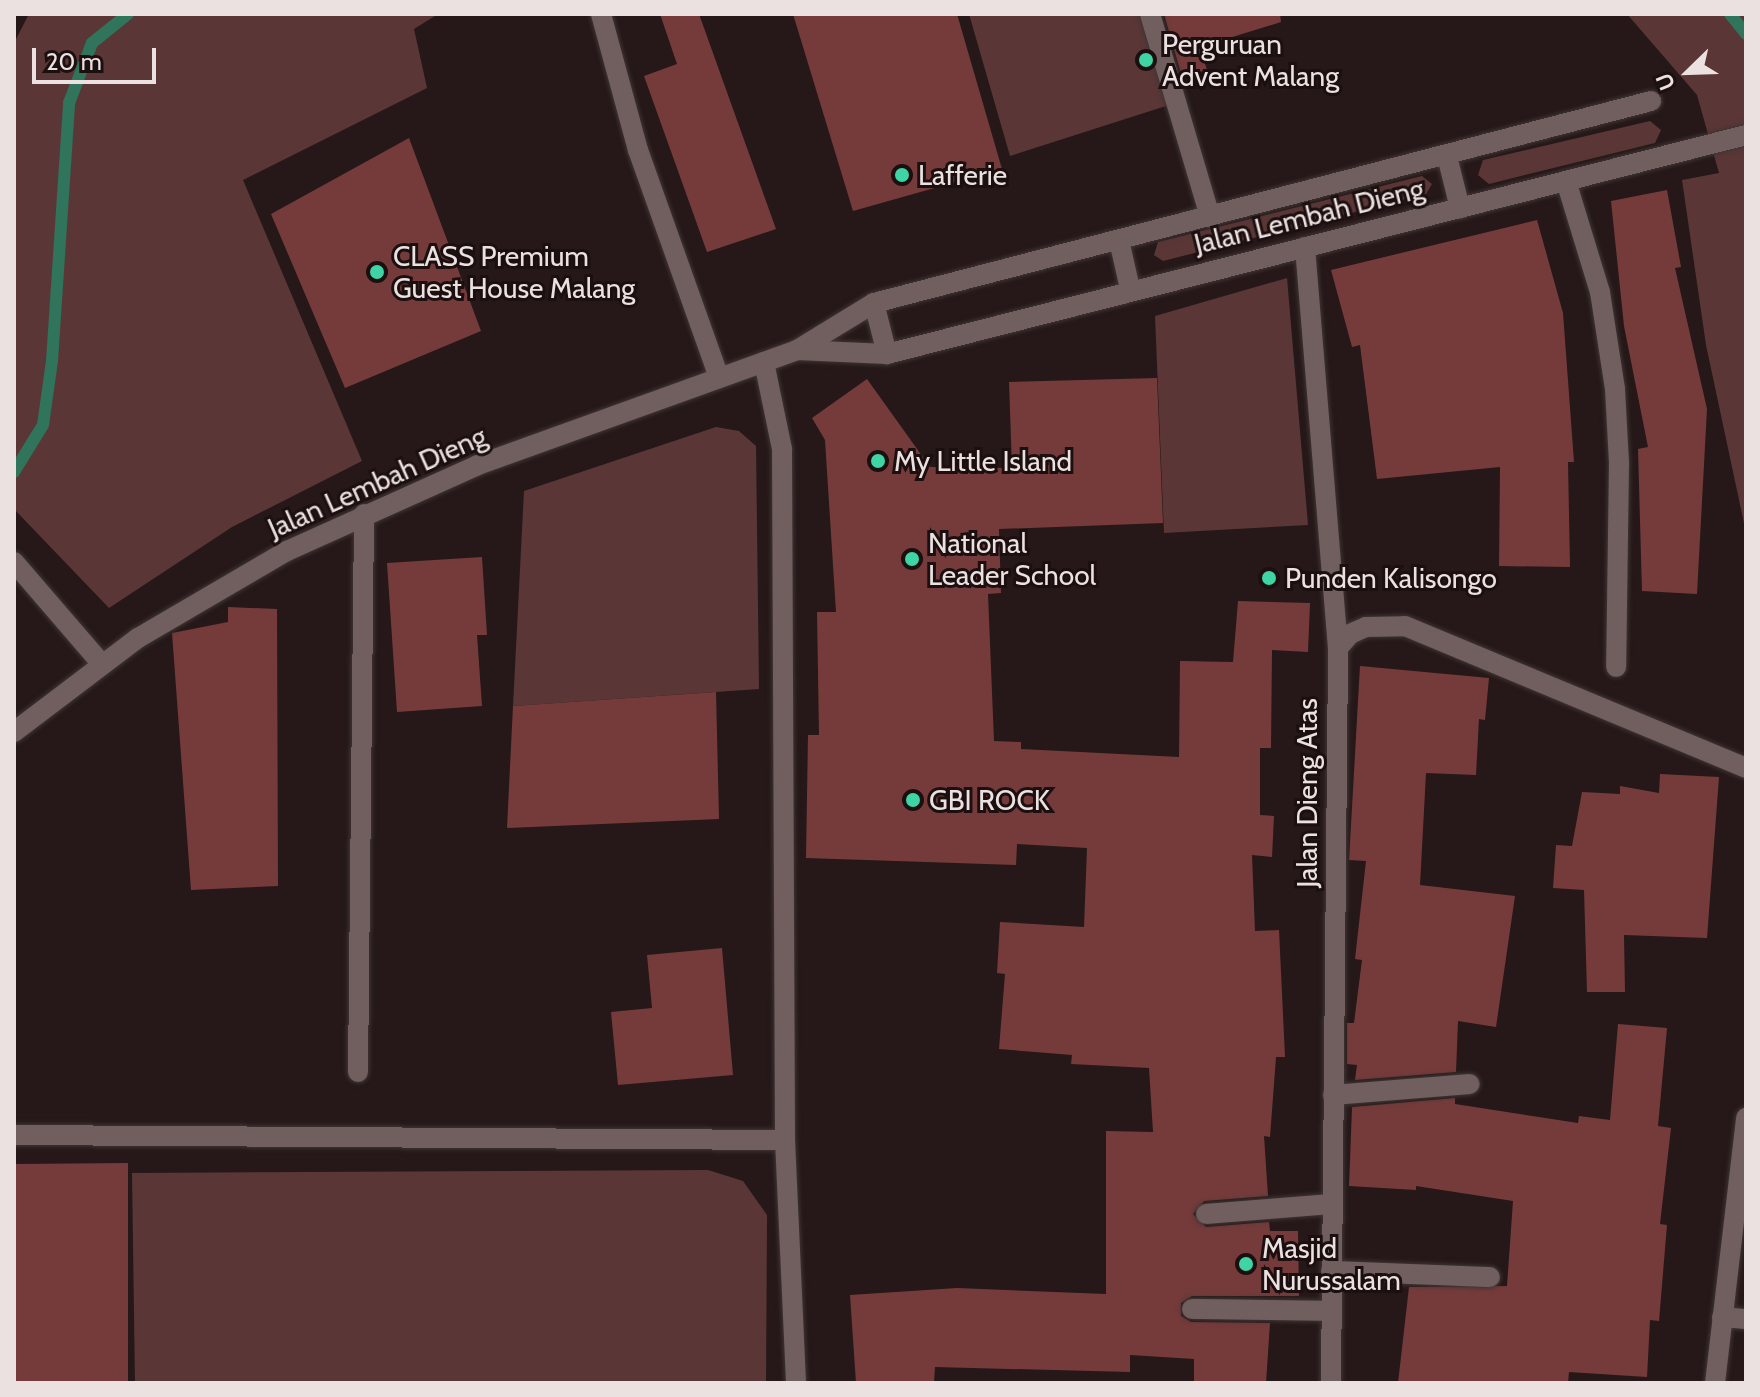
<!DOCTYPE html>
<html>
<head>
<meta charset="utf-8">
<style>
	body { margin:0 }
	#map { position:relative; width:1760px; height:1397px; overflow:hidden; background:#261818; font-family:Cabin,sans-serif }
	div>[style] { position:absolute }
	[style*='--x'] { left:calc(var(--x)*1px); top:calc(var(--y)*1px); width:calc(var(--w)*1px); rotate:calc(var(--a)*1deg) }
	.green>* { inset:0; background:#5a3736 }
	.stream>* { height:12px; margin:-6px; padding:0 6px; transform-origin:6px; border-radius:6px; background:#2f745b }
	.building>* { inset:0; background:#753b3b }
	.roads { filter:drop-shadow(0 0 2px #3f3534) drop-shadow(0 0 2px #3f3534) }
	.lane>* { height:20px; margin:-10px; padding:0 10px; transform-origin:10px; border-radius:10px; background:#705f5e }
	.street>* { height:20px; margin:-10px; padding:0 10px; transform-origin:10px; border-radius:10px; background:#705f5e }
	.secondary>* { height:20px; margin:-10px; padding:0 10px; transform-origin:10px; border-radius:10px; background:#705f5e }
	.dots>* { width:22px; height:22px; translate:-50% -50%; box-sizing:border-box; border:4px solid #1c0f0f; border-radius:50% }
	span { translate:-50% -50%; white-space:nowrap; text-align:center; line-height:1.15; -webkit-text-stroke:6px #1c0f0f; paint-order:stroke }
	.poi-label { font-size:28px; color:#ebe1e0 }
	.left { translate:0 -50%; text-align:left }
	.street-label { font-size:28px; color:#ebe1e0 }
	.frame { position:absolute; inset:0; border:16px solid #ebe1e0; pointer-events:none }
	.north { position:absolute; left:1648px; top:32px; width:80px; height:80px; -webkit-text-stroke:6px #1c0f0f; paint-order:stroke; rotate:247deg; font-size:22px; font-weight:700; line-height:32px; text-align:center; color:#ebe1e0 }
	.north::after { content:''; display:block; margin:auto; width:28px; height:36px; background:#ebe1e0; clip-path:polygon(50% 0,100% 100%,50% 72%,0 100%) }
	.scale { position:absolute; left:32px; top:48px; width:124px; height:36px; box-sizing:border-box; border:4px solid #ebe1e0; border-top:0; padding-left:10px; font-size:24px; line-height:28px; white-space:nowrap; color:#ebe1e0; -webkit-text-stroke:6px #1c0f0f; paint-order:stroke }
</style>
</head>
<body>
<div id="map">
	<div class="green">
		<div style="clip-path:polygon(29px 14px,438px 14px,414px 29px,427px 88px,243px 180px,362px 461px,232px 527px,109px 608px,14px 509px,14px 43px)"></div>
		<div style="clip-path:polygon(969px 14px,1143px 14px,1169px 105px,1010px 156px)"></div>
		<div style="clip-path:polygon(1627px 14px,1746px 14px,1746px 606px,1745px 528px,1706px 345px,1682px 180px,1719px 173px,1697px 95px)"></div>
		<div style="clip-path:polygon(1650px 121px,1661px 130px,1655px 143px,1489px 184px,1478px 175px,1483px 160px)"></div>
		<div style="clip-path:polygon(1422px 176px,1432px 184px,1426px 194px,1163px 261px,1154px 255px,1158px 242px)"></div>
		<div style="clip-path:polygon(1287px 278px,1308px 525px,1164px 533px,1155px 316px)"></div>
		<div style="clip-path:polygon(716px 427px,739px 431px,756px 446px,759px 689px,513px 706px,524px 491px)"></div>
		<div style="clip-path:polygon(708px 1170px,743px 1181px,767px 1215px,766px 1383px,135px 1383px,132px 1173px)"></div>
	</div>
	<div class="stream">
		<div style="--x:1730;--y:14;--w:26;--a:51"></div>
		<div style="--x:14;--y:472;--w:55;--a:-58.3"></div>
		<div style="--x:43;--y:425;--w:65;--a:-82"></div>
		<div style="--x:52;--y:361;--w:259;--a:-86.2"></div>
		<div style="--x:69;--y:103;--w:64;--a:-69"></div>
		<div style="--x:92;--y:43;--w:46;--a:-38.9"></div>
	</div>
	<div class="building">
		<div style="clip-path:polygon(660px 14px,699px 14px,776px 229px,707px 252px,644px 76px,677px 64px)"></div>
		<div style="clip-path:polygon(793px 14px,957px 14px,1002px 169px,853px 211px)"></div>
		<div style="clip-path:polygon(1164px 14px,1280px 14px,1281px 22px,1200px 47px,1207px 70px,1182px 77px)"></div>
		<div style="clip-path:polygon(409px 138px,481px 331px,345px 388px,271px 214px)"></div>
		<div style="clip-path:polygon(1667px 190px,1681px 267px,1675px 268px,1707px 409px,1697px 594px,1642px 591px,1638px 449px,1648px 447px,1624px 326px,1611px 201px)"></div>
		<div style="clip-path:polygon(1537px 220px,1563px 313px,1574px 462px,1568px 462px,1570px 567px,1499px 566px,1500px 467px,1377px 479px,1360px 345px,1352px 347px,1331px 270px)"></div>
		<div style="clip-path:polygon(1157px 378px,1163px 523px,999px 529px,1001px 593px,988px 594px,994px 741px,1021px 742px,1021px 749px,1179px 757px,1180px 661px,1233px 662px,1238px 601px,1310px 603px,1308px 652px,1272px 650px,1271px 748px,1260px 748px,1260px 815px,1274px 816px,1272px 857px,1252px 855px,1255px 931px,1279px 930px,1285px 1057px,1276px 1057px,1270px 1137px,1264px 1136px,1268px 1196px,1204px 1201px,1193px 1214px,1206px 1227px,1269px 1222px,1270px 1231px,1298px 1231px,1299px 1296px,1192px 1296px,1181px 1303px,1181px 1316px,1191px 1322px,1270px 1323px,1266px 1383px,1194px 1383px,1194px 1359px,1130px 1355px,1130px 1372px,935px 1367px,934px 1383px,856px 1383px,850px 1295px,957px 1288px,1106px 1294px,1106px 1131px,1153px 1132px,1149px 1068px,1071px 1064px,1072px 1055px,999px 1049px,1005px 974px,997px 973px,1000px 922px,1084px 927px,1087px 848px,1017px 844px,1016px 865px,806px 858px,808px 735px,819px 735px,817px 612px,836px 612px,825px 440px,812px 418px,867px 379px,930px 467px,1012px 468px,1009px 382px)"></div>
		<div style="clip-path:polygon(482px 557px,487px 635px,477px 635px,482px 706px,397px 712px,387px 563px)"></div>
		<div style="clip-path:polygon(228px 607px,277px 609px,278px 886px,191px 890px,172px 633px,228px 622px)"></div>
		<div style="clip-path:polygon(1360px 666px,1489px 678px,1485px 720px,1479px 719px,1476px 775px,1426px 773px,1420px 885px,1515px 896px,1496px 1027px,1458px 1021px,1456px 1072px,1355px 1080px,1357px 1065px,1347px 1064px,1347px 1023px,1354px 1023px,1362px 960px,1355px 959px,1366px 861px,1349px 860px)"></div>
		<div style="clip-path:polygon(716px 692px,719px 819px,507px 828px,513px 706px)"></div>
		<div style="clip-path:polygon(1660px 774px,1719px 777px,1707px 938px,1624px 935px,1625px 992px,1587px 992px,1584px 890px,1553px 888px,1556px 845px,1572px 846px,1582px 792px,1620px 794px,1620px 786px,1659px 793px)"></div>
		<div style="clip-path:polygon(722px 948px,733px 1075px,618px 1085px,611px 1012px,652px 1008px,647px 955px)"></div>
		<div style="clip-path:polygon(1618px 1024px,1667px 1028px,1658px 1126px,1671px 1128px,1660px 1224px,1667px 1225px,1659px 1321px,1650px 1320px,1647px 1377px,1569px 1372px,1568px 1383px,1398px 1383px,1409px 1287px,1507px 1286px,1513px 1201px,1416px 1186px,1416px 1190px,1349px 1186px,1352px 1107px,1455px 1098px,1455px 1104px,1578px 1123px,1579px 1116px,1610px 1120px)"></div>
		<div style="clip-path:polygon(128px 1163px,128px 1383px,14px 1383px,14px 1164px)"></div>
	</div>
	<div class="roads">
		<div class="lane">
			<div style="--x:1150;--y:14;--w:212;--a:73.5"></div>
		</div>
		<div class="street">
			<div style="--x:601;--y:14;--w:141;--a:74.8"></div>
			<div style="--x:638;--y:150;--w:241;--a:70.4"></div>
			<div style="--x:1447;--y:156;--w:54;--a:76"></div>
			<div style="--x:1566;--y:181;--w:116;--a:73"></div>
			<div style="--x:1600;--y:292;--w:98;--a:81.2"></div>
			<div style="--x:1615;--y:389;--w:74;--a:86.9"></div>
			<div style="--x:1619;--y:463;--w:204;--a:90.8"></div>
			<div style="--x:1119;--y:240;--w:50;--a:77.3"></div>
			<div style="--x:1305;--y:247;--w:402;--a:85.3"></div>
			<div style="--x:874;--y:303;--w:53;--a:75.7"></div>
			<div style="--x:797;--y:350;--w:90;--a:2.5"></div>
			<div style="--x:887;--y:354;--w:886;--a:-14.3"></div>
			<div style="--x:764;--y:362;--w:89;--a:78.3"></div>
			<div style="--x:782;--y:449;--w:691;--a:89.75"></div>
			<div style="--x:785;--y:1140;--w:243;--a:87.4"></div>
			<div style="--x:14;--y:562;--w:133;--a:49.3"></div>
			<div style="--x:14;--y:732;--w:156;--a:-37.2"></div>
			<div style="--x:138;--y:638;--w:173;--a:-30.3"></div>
			<div style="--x:287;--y:551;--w:209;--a:-24.2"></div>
			<div style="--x:478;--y:465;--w:339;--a:-19.8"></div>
			<div style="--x:797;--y:350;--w:90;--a:-31.4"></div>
			<div style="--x:874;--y:303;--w:803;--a:-14.57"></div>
			<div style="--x:358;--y:1072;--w:558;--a:-89.38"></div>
			<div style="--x:1333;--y:1095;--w:137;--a:-4.6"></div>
			<div style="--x:14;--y:1135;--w:771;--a:0.37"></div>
			<div style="--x:1206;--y:1214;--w:125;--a:-4.6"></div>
			<div style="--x:1331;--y:1271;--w:159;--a:2.2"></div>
			<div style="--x:1192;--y:1309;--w:138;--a:0.8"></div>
			<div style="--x:1722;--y:1317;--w:24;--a:5"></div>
			<div style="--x:1715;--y:1383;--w:267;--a:-83.3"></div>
		</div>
		<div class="secondary">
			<div style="--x:1331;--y:1383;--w:735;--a:-89.45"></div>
			<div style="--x:1338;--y:648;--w:18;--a:-49"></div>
			<div style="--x:1350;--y:634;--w:17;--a:-24"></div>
			<div style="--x:1366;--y:627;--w:39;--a:-1"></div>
			<div style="--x:1405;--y:626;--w:369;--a:22.6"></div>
		</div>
	</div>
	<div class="dots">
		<div style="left:1146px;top:60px;background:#3ed4a3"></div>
		<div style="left:902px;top:175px;background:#3ed4a3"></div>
		<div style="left:377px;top:272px;background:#3ed4a3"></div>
		<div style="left:878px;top:461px;background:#3ed4a3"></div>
		<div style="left:912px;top:559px;background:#3ed4a3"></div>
		<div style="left:1269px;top:578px;background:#3ed4a3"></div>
		<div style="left:913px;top:800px;background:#3ed4a3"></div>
		<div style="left:1246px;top:1264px;background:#3ed4a3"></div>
	</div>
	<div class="poi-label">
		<span class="left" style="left:1162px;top:60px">Perguruan<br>Advent Malang</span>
		<span class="left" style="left:918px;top:175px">Lafferie</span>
		<span class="left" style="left:393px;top:272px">CLASS Premium<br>Guest House Malang</span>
		<span class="left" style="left:894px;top:461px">My Little Island</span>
		<span class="left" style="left:928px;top:559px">National<br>Leader School</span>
		<span class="left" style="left:1285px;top:578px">Punden Kalisongo</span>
		<span class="left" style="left:929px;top:800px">GBI ROCK</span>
		<span class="left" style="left:1262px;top:1264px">Masjid<br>Nurussalam</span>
	</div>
	<div class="street-label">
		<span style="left:1309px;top:216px;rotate:-14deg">Jalan Lembah Dieng</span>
		<span style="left:377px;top:482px;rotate:-24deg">Jalan Lembah Dieng</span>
		<span style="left:1307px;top:793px;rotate:-90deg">Jalan Dieng Atas</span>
	</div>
	<div class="frame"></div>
	<div class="north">U</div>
	<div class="scale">20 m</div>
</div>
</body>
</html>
